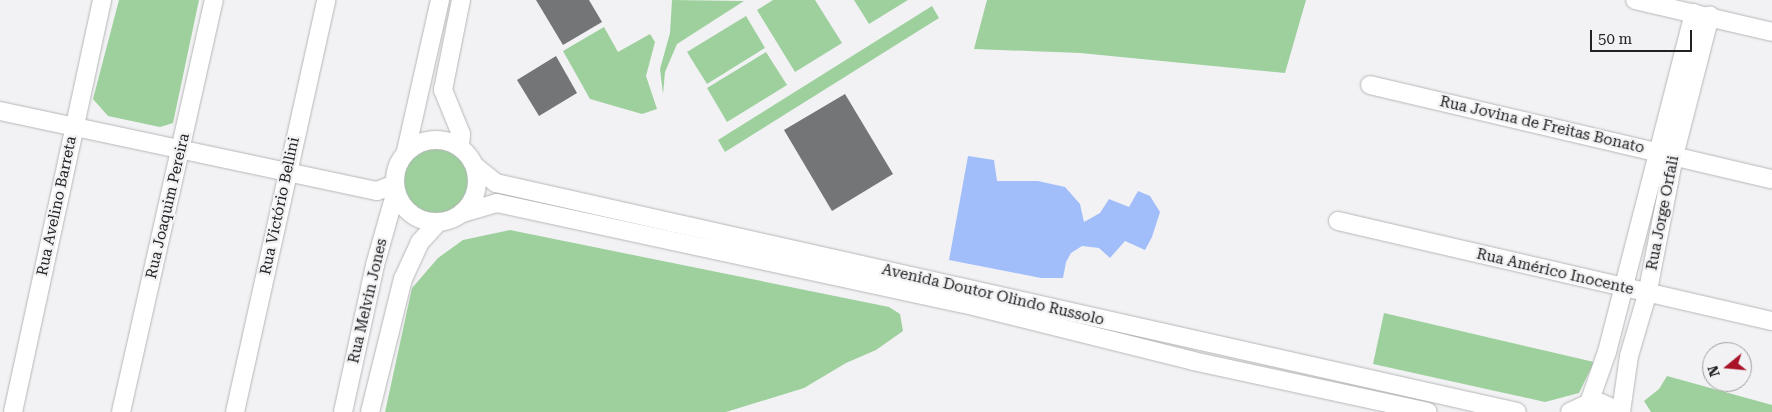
<!DOCTYPE html>
<html>
<head>
<meta charset="utf-8">
<style>
	body { margin:0 }
	#map { position:relative; width:1772px; height:412px; overflow:hidden; background:#f2f2f4; font-family:"Roboto Serif",serif }
	div>[style] { position:absolute }
	[style*='--x'] { left:calc(var(--x)*1px); top:calc(var(--y)*1px); width:calc(var(--w)*1px); rotate:calc(var(--a)*1deg) }
	.green>* { inset:0; background:#9dd09d }
	.round { border-radius:50% }
	.water>* { inset:0; background:#a1befa }
	.building>* { inset:0; background:#747577 }
	.roads { filter:drop-shadow(0 0 1px #b5b6b8) drop-shadow(0 0 1px #b5b6b8) }
	.minor>* { height:18px; margin:-9px; padding:0 9px; transform-origin:9px; border-radius:9px; background:#fff }
	.minor>.ring { margin:-9px; padding:0; box-sizing:content-box; background:none; border:18px solid #fff; border-radius:50% }
	span { translate:-50% -50%; white-space:nowrap; text-align:center; line-height:1.15; -webkit-text-stroke:4.5px #f2f2f4; paint-order:stroke }
	.street-label { font-size:15px; color:#222223 }
	.north { position:absolute; left:1702px; top:342px; width:50px; height:50px; box-sizing:border-box; background:#f2f2f4; border:1px solid #9f9fa0; border-radius:50%; rotate:253deg; font-size:14px; font-weight:700; line-height:20px; text-align:center; color:#222223 }
	.north::after { content:''; display:block; margin:auto; width:18px; height:22px; background:#a91327; clip-path:polygon(50% 0,100% 100%,50% 72%,0 100%) }
	.scale { position:absolute; left:1590px; top:30px; width:102px; height:22px; box-sizing:border-box; border:2px solid #222223; border-top:0; padding-left:6px; font-size:15px; line-height:18px; white-space:nowrap; color:#222223; -webkit-text-stroke:4px #f2f2f4; paint-order:stroke }
</style>
</head>
<body>
<div id="map">
	<div class="green">
		<div style="clip-path:polygon(119px 0,199px 0,173px 123px,160px 127px,108px 116px,93px 99px)"></div>
		<div style="clip-path:polygon(672px 0,744px 1px,677px 44px,665px 72px,663px 94px,660px 69px,670px 33px)"></div>
		<div style="clip-path:polygon(773px 0,815px 0,842px 43px,795px 72px,757px 10px)"></div>
		<div style="clip-path:polygon(854px 0,908px 0,869px 24px)"></div>
		<div style="clip-path:polygon(987px 0,1306px 0,1285px 73px,1080px 53px,974px 49px)"></div>
		<div style="clip-path:polygon(932px 6px,939px 18px,725px 152px,718px 140px)"></div>
		<div style="clip-path:polygon(746px 16px,765px 48px,707px 84px,687px 52px)"></div>
		<div style="clip-path:polygon(604px 27px,618px 52px,650px 34px,655px 42px,646px 76px,657px 109px,642px 114px,590px 99px,563px 51px)"></div>
		<div style="clip-path:polygon(766px 52px,787px 85px,727px 122px,707px 88px)"></div>
		<div class="round" style="left:401px;top:146px;width:70px;height:70px"></div>
		<div style="clip-path:polygon(510px 230px,889px 307px,900px 314px,903px 331px,876px 350px,846px 363px,804px 388px,726px 412px,385px 412px,412px 288px,438px 258px,463px 240px)"></div>
		<div style="clip-path:polygon(1384px 313px,1594px 362px,1579px 393px,1545px 402px,1373px 364px)"></div>
		<div style="clip-path:polygon(1667px 376px,1772px 405px,1772px 412px,1651px 412px,1644px 401px,1659px 389px)"></div>
	</div>
	<div class="water">
		<div style="clip-path:polygon(968px 156px,994px 160px,997px 181px,1038px 181px,1065px 187px,1080px 204px,1084px 222px,1100px 213px,1109px 199px,1129px 207px,1138px 191px,1150px 196px,1160px 212px,1152px 237px,1145px 250px,1125px 241px,1110px 258px,1099px 248px,1082px 246px,1071px 253px,1066px 262px,1063px 278px,1041px 278px,949px 260px)"></div>
	</div>
	<div class="building">
		<div style="clip-path:polygon(536px 0,589px 0,602px 22px,563px 45px)"></div>
		<div style="clip-path:polygon(556px 56px,577px 93px,539px 116px,517px 80px)"></div>
		<div style="clip-path:polygon(845px 94px,893px 174px,832px 211px,784px 130px)"></div>
	</div>
	<div class="roads">
		<div class="minor">
			<div style="--x:1635;--y:0;--w:141;--a:13.1"></div>
			<div style="--x:1370;--y:85;--w:413;--a:13.2"></div>
			<div style="--x:0;--y:111;--w:385;--a:12"></div>
			<div style="--x:377;--y:191;--w:19;--a:-21"></div>
			<div class="ring" style="left:395px;top:140px;width:64px;height:64px"></div>
			<div style="--x:460;--y:146;--w:12;--a:-85"></div>
			<div style="--x:461;--y:134;--w:48;--a:-112.2"></div>
			<div style="--x:443;--y:90;--w:92;--a:-78.7"></div>
			<div style="--x:406;--y:151;--w:155;--a:-77.3"></div>
			<div style="--x:476;--y:167;--w:26;--a:39"></div>
			<div style="--x:496;--y:183;--w:1046;--a:12.64"></div>
			<div style="--x:462;--y:213;--w:36;--a:-16"></div>
			<div style="--x:497;--y:203;--w:475;--a:12.2"></div>
			<div style="--x:961;--y:303;--w:239;--a:14"></div>
			<div style="--x:1193;--y:361;--w:240;--a:12.2"></div>
			<div style="--x:1338;--y:221;--w:445;--a:13"></div>
			<div style="--x:1589;--y:403;--w:54;--a:-70.6"></div>
			<div style="--x:1607;--y:352;--w:350;--a:-75.6"></div>
			<div style="--x:13;--y:412;--w:422;--a:-77.8"></div>
			<div style="--x:121;--y:412;--w:422;--a:-77.3"></div>
			<div style="--x:235;--y:412;--w:422;--a:-77.5"></div>
			<div style="--x:343;--y:412;--w:150;--a:-77.7"></div>
			<div style="--x:375;--y:265;--w:77;--a:-74.2"></div>
			<div style="--x:370;--y:412;--w:137;--a:-76.1"></div>
			<div style="--x:403;--y:279;--w:41;--a:-65.3"></div>
			<div style="--x:420;--y:242;--w:26;--a:-47"></div>
			<div style="--x:1570;--y:412;--w:21;--a:-25"></div>
			<div style="--x:1589;--y:403;--w:12;--a:0"></div>
			<div style="--x:1601;--y:403;--w:22;--a:24"></div>
			<div style="--x:1621;--y:412;--w:57;--a:-81.9"></div>
			<div style="--x:1629;--y:356;--w:64;--a:-73.6"></div>
			<div style="--x:1647;--y:295;--w:142;--a:-79"></div>
			<div style="--x:1674;--y:156;--w:145;--a:-75.6"></div>
		</div>
	</div>
	<div class="street-label">
		<span style="left:1542px;top:125px;rotate:13deg">Rua Jovina de Freitas Bonato</span>
		<span style="left:57px;top:206px;rotate:-78deg">Rua Avelino Barreta</span>
		<span style="left:168px;top:206px;rotate:-77deg">Rua Joaquim Pereira</span>
		<span style="left:280px;top:206px;rotate:-78deg">Rua Victório Bellini</span>
		<span style="left:1663px;top:213px;rotate:-79deg">Rua Jorge Orfali</span>
		<span style="left:1555px;top:272px;rotate:13deg">Rua Américo Inocente</span>
		<span style="left:993px;top:295px;rotate:13deg">Avenida Doutor Olindo Russolo</span>
		<span style="left:368px;top:301px;rotate:-77deg">Rua Melvin Jones</span>
	</div>
	<div class="north">N</div>
	<div class="scale">50 m</div>
</div>
</body>
</html>
